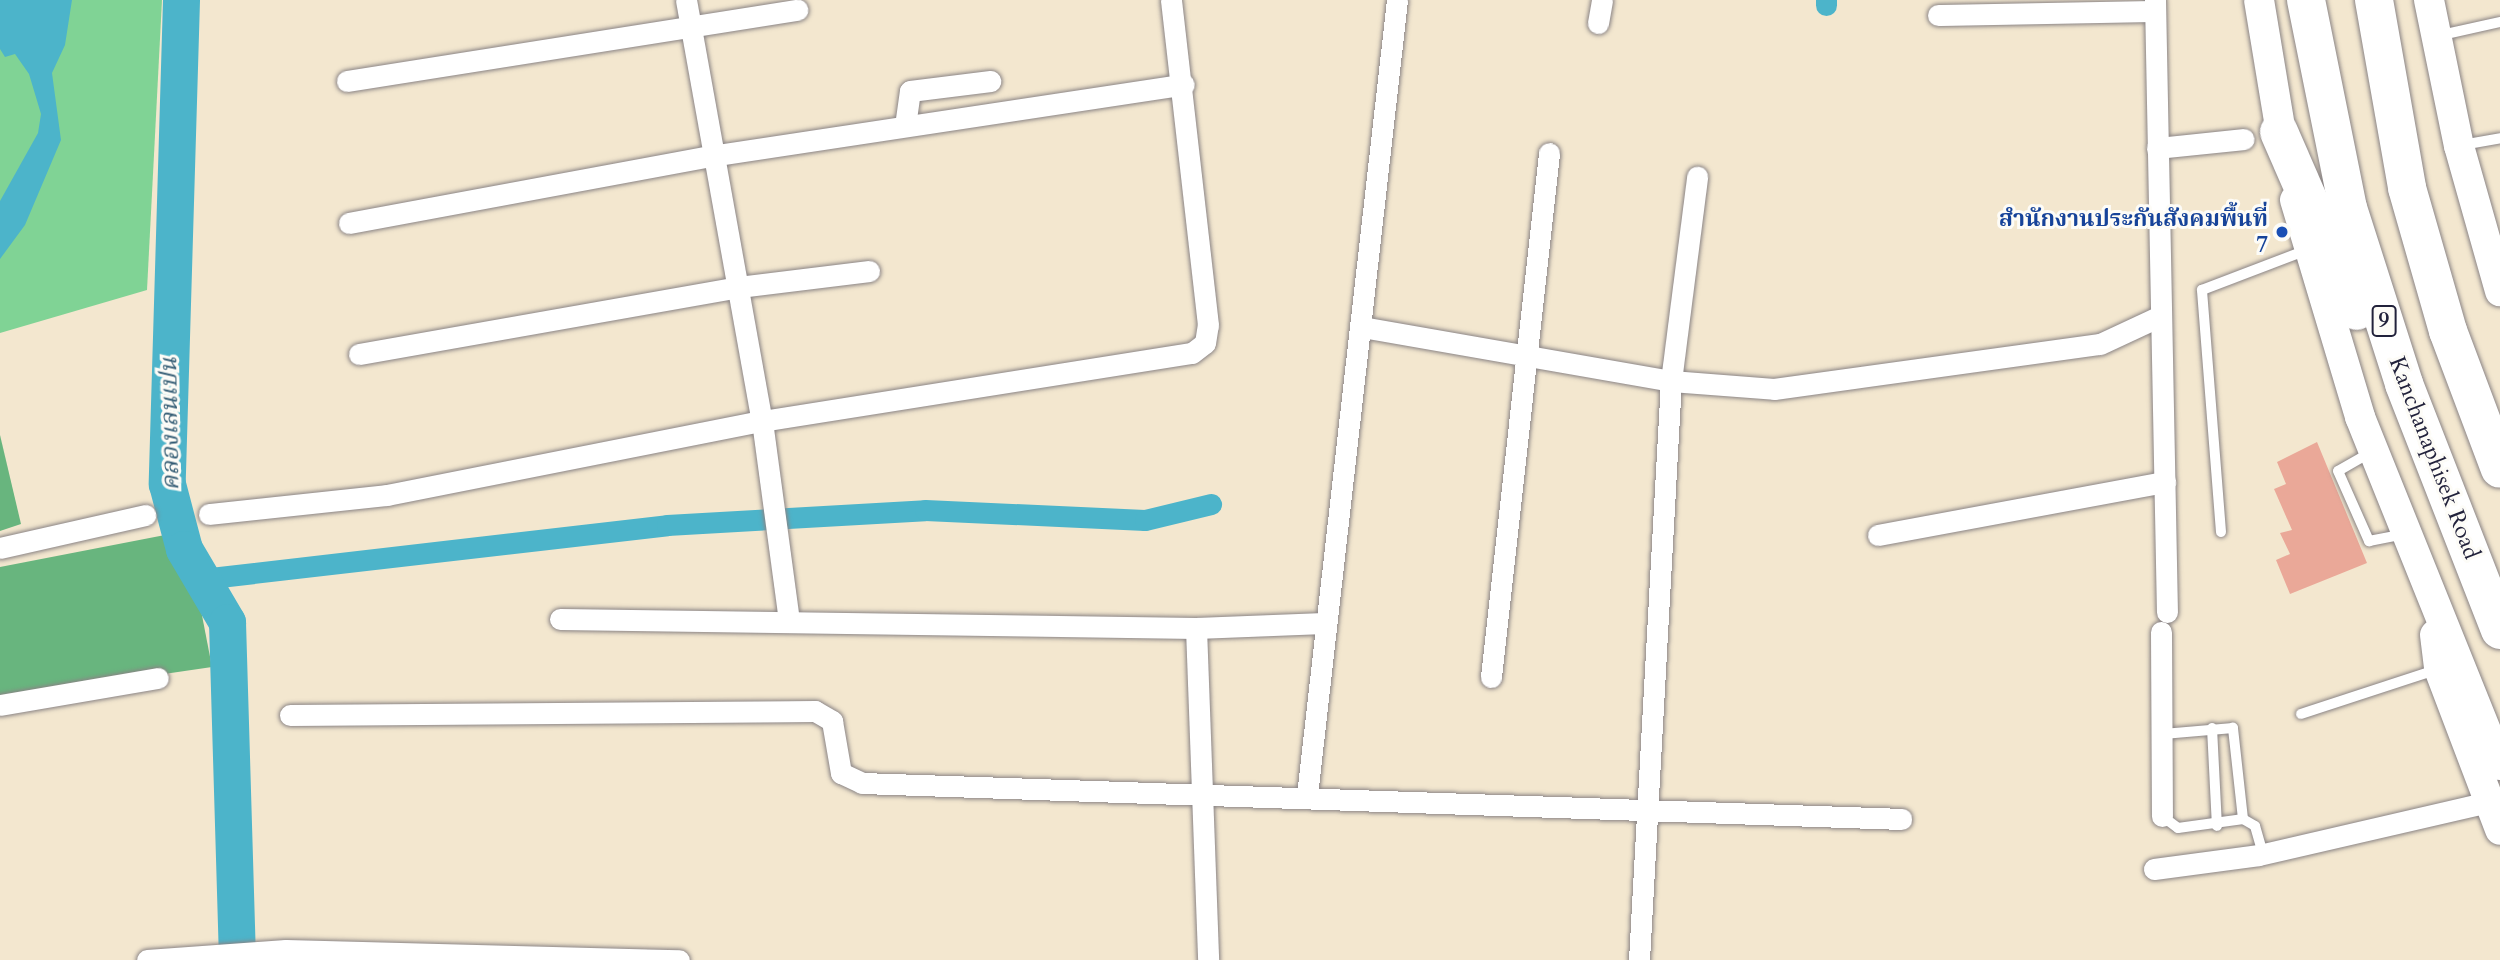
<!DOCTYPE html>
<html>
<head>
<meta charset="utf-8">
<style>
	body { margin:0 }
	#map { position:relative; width:2500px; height:960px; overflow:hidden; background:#f3e7cf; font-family:Cardo,"Noto Serif Thai",serif }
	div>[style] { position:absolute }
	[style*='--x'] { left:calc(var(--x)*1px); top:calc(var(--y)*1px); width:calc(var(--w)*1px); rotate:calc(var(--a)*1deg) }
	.green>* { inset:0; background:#80d395 }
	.forest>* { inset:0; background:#68b57e }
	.water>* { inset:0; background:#4cb4ca }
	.canal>* { height:21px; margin:-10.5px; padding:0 10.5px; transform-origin:10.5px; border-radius:10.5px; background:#4cb4ca }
	.river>* { height:37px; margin:-18.5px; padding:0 18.5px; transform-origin:18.5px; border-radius:18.5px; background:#4cb4ca }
	.building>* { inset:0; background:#eaa898 }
	.roads { filter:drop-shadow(0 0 2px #8a8485) drop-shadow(0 0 2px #8a8485) }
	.lane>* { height:10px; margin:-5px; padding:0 5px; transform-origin:5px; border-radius:5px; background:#fff }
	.street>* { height:21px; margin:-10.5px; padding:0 10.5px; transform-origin:10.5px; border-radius:10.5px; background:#fff }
	.secondary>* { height:30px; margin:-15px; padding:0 15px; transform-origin:15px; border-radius:15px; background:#fff }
	.highway>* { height:38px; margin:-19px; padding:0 19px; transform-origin:19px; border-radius:19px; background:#fff }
	.dots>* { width:19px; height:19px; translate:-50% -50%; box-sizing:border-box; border:4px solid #fdfcf7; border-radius:50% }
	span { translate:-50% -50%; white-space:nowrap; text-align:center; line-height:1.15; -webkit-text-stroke:6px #fdfcf7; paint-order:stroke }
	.shield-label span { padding:2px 5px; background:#fdfcf7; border:2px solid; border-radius:5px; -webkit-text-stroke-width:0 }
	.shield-label { font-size:21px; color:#22223b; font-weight:700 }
	.transit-label { font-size:23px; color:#164399; font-weight:700 }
	.right { translate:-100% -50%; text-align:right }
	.street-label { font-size:23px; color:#22223b }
	.water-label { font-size:24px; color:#335c74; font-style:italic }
</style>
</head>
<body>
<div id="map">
	<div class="green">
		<div style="clip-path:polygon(0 0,162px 0,147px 290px,0 333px)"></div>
	</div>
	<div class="forest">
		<div style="clip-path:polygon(0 435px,21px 524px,0 531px)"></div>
		<div style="clip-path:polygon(165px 535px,199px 600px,212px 667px,0 698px,0 567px)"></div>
	</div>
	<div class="water">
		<div style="clip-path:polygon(0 0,72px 0,65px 45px,52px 73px,61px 140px,25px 225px,0 259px,0 201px,38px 133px,41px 114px,29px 74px,15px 54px,5px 57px,0 49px)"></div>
	</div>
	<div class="canal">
		<div style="--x:1826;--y:5;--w:5;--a:-90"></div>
		<div style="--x:202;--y:579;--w:468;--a:-6.6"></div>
		<div style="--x:667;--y:525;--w:258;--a:-3.3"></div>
		<div style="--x:925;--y:510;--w:220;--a:2.6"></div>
		<div style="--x:1145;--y:520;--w:68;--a:-13.6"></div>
	</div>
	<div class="river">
		<div style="--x:181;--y:0;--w:484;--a:91.7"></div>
		<div style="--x:167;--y:484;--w:67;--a:75.3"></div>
		<div style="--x:184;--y:549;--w:85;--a:59.5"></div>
		<div style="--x:227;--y:622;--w:338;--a:88.3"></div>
	</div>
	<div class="building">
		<div style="clip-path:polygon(2317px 442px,2367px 563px,2290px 594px,2276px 560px,2290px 554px,2280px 533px,2292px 530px,2274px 489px,2286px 484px,2277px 462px)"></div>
	</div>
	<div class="roads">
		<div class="lane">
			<div style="--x:2437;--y:36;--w:65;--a:-12.5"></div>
			<div style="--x:2462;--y:145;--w:39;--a:-10"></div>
			<div style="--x:2373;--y:451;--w:40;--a:150.3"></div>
			<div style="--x:2338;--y:471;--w:77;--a:66.1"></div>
			<div style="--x:2369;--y:541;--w:36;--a:-11"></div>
			<div style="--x:2221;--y:532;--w:243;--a:-94.5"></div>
			<div style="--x:2202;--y:290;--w:112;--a:-20.9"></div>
			<div style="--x:2301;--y:714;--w:142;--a:-18.1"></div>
			<div style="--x:2212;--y:728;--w:98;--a:87.1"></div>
			<div style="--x:2162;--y:816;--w:20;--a:37"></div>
			<div style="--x:2178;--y:828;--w:66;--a:-7.9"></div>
			<div style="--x:2243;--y:819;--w:92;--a:-96.3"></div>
			<div style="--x:2233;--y:728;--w:70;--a:175.1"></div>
			<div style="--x:2243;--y:819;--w:14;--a:30"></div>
			<div style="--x:2255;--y:826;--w:29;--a:74"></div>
		</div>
		<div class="street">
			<div style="--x:686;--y:0;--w:428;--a:79.8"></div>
			<div style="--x:762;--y:421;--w:202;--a:82.3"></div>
			<div style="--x:2155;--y:0;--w:612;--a:88.88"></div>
			<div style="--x:1938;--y:15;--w:217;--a:-1.1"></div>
			<div style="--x:1598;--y:23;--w:23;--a:-80"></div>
			<div style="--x:347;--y:81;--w:456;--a:-9"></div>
			<div style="--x:905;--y:126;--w:35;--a:-82"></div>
			<div style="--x:910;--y:91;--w:81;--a:-7.1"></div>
			<div style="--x:2157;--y:148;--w:87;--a:-5.9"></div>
			<div style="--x:349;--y:223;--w:374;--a:-10.5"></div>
			<div style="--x:717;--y:155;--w:472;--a:-8.6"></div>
			<div style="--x:1362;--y:327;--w:314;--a:9.9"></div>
			<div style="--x:1671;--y:381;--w:103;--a:4.4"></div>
			<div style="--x:1774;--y:389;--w:329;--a:-7.9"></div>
			<div style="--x:2100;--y:344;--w:66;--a:-25"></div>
			<div style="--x:359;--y:354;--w:386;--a:-10"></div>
			<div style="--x:739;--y:287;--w:131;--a:-7"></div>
			<div style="--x:209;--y:514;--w:179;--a:-6.1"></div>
			<div style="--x:387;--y:495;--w:382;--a:-11.2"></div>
			<div style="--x:762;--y:421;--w:435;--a:-9"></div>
			<div style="--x:1192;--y:353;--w:16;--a:-38"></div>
			<div style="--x:1205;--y:343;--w:18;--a:-81"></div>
			<div style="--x:1208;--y:325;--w:327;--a:-96.5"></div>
			<div style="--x:1878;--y:535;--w:292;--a:-10.5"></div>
			<div style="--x:0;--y:548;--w:149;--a:-12.8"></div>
			<div style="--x:560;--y:619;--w:636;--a:0.81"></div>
			<div style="--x:1196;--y:628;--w:128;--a:-2.2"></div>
			<div style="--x:1196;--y:628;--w:332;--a:87.9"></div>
			<div style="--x:2161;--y:632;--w:184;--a:89.7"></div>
			<div style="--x:1491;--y:677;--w:527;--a:-83.68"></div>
			<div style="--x:0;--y:705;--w:160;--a:-9.7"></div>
			<div style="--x:290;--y:715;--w:525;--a:-0.44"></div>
			<div style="--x:815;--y:711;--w:20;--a:30"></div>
			<div style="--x:832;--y:721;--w:53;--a:80.2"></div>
			<div style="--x:841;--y:773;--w:23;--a:25"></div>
			<div style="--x:862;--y:783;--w:1040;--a:1.98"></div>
			<div style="--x:1307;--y:795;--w:800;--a:-83.54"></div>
			<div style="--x:2154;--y:869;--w:106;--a:-7.6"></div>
			<div style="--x:2259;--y:855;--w:236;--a:-13"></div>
			<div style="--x:147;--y:960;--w:139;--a:-4.1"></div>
			<div style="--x:286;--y:950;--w:393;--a:1.5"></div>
			<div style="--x:1639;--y:960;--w:580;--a:-86.84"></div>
			<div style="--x:1671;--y:381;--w:206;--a:-82.7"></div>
		</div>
		<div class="secondary">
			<div style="--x:2259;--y:0;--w:153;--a:80.6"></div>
			<div style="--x:2429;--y:0;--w:149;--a:78.4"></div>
			<div style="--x:2459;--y:146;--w:151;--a:74.2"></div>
			<div style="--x:2295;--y:200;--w:227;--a:73.3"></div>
			<div style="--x:2360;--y:417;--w:375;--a:68.1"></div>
			<div style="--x:2435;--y:635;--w:34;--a:83"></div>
			<div style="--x:2439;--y:669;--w:172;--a:69.2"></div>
		</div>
		<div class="highway">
			<div style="--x:2306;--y:0;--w:212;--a:78.6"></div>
			<div style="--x:2348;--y:208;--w:185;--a:72.3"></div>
			<div style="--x:2404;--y:384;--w:264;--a:68.7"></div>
			<div style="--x:2374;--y:0;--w:191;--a:80"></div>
			<div style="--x:2407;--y:188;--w:149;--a:74"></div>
			<div style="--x:2448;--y:331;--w:147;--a:69.4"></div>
			<div style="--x:2279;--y:132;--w:195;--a:66.5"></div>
		</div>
	</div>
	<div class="dots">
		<div style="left:2282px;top:232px;background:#1a4fb4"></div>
	</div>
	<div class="shield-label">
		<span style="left:2384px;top:321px">9</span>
	</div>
	<div class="transit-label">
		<span class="right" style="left:2268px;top:232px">สำนักงานประกันสังคมพื้นที่<br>7</span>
	</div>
	<div class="street-label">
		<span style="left:2434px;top:458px;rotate:69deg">Kanchanaphisek Road</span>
	</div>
	<div class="water-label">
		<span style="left:170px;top:424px;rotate:-91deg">คลองเลนเปน</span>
	</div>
</div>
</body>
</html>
